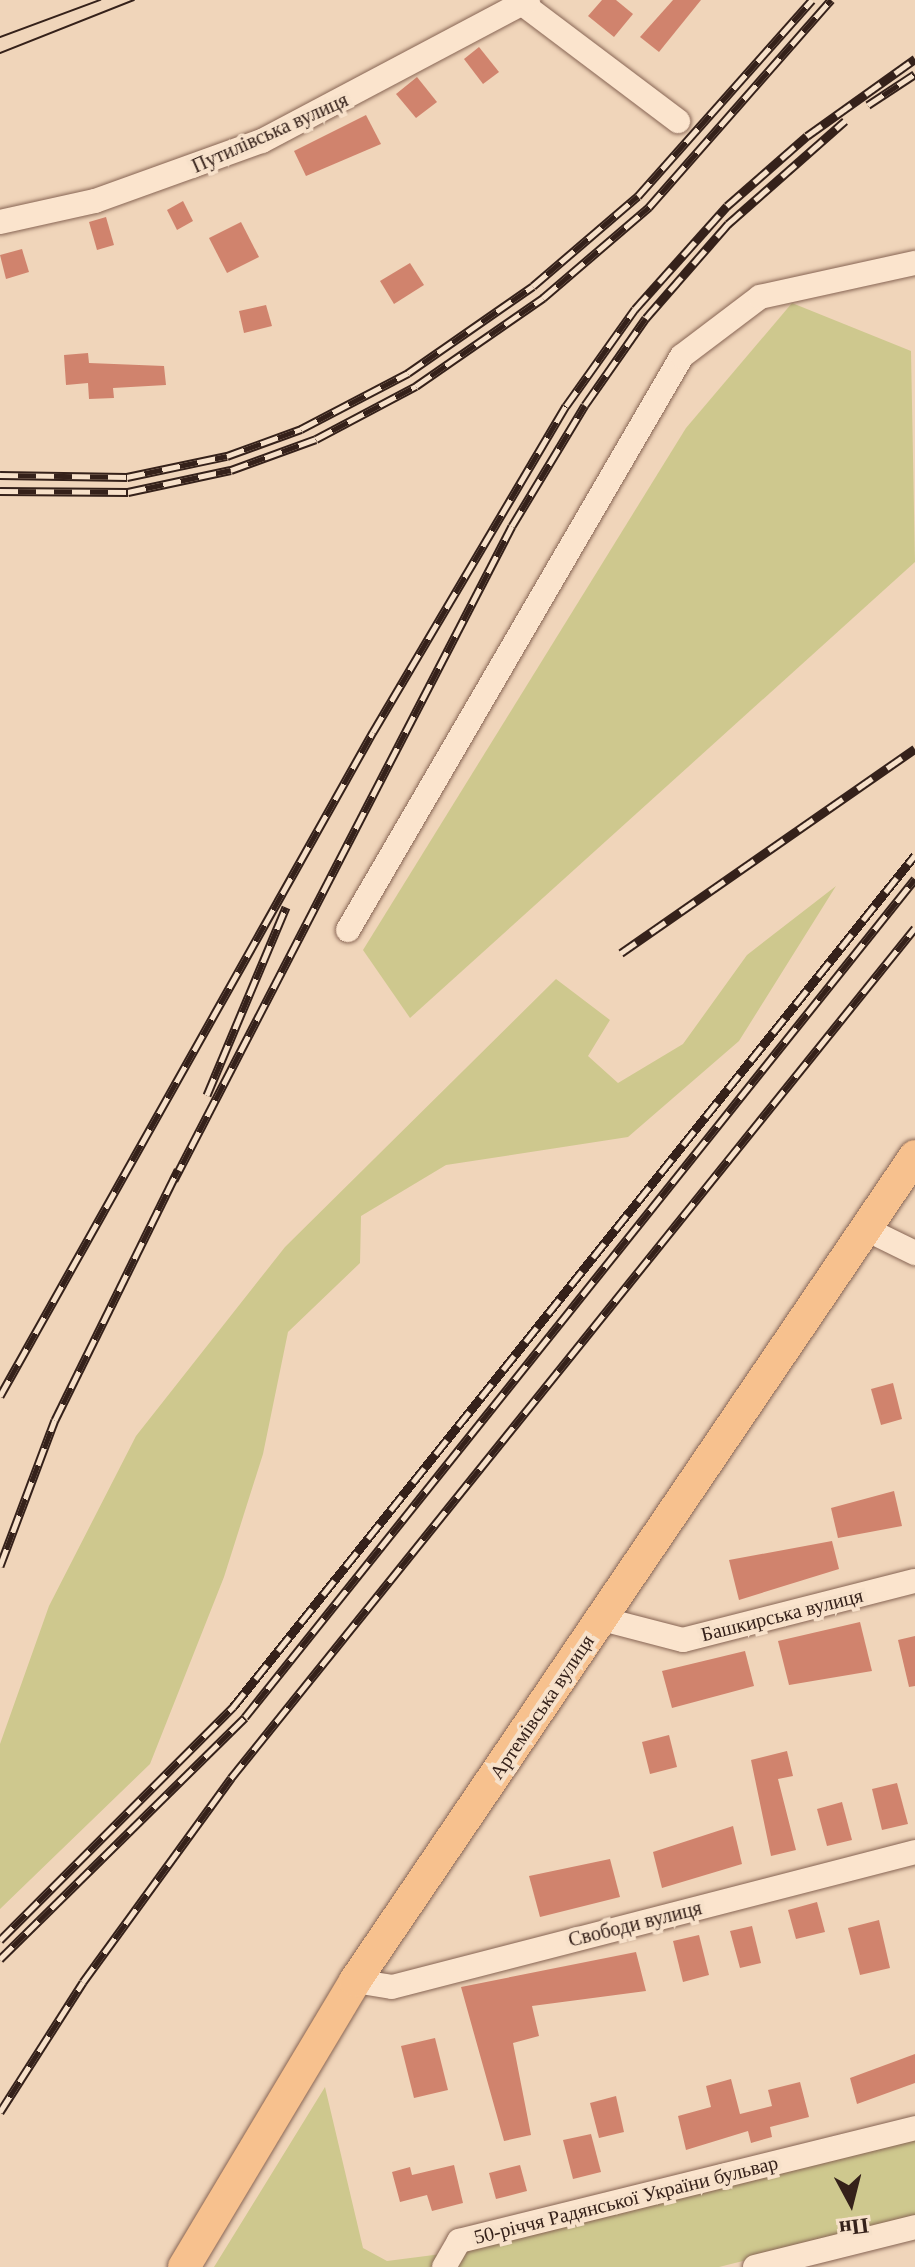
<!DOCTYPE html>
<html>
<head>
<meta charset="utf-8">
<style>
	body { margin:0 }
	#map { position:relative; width:915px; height:2267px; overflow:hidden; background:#f0d5ba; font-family:"Times New Roman",serif }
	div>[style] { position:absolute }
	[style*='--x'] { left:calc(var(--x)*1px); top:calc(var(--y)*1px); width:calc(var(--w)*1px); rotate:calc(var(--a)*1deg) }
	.green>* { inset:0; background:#cec88e }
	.building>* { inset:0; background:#d0836d }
	.roads { filter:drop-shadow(0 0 2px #876554) drop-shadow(0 0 2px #876554) }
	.minor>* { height:24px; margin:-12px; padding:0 12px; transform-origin:12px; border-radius:12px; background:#fbe4cd }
	.major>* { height:32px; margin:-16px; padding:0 16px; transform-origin:16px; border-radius:16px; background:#f7c18e }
	.tram>* { height:2px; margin:-1px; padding:0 1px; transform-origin:1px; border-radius:1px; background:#35211a }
	.rail>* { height:9px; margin-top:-4.5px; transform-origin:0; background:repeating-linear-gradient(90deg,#f7e1ca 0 18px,#35211a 0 36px); box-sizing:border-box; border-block:2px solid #35211a }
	span { translate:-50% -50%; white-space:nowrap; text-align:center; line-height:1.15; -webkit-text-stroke:8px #f7e1ca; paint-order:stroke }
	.street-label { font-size:20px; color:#35211a }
	.north { position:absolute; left:811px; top:2163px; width:80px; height:80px; -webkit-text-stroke:6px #f7e1ca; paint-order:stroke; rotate:173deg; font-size:22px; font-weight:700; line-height:32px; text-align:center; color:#35211a }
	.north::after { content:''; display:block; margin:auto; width:28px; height:36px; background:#35211a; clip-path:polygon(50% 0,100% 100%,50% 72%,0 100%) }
</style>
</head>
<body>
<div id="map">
	<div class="green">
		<div style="clip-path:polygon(792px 303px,911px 351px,915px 562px,410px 1018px,363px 950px,686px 428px)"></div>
		<div style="clip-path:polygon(836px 886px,739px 1041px,628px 1137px,446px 1165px,361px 1216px,360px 1263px,288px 1332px,263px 1454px,224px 1577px,150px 1764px,0 1909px,0 1744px,49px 1606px,136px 1436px,285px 1247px,556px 979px,610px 1020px,588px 1056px,618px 1083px,683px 1044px,747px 955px)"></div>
		<div style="clip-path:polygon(325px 2087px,363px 2248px,387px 2261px,465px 2251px,915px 2139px,915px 2218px,719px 2267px,214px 2267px)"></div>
	</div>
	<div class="building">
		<div style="clip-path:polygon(602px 0,616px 0,633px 14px,614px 37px,588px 16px)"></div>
		<div style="clip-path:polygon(673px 0,701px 0,659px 52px,640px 37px)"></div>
		<div style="clip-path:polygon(479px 47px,499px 72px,483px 84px,464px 59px)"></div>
		<div style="clip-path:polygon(417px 77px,437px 102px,416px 118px,396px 94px)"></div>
		<div style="clip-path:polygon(366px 115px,381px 144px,306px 176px,294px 151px)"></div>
		<div style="clip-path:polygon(183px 201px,193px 221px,177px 230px,167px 210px)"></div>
		<div style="clip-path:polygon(106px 217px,114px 245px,97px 250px,89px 222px)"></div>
		<div style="clip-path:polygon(241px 222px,259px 257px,227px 273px,209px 238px)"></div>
		<div style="clip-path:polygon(22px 249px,29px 272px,6px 279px,0 255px)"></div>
		<div style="clip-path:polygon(410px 263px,424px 285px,394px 304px,380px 281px)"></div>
		<div style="clip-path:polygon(266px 305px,272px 326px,244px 333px,239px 311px)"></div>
		<div style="clip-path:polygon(88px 353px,89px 363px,164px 366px,166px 385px,113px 388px,114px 398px,89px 399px,88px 383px,66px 385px,64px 355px)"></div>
		<div style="clip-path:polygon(893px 1383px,902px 1419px,881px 1425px,871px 1389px)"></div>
		<div style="clip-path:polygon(894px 1491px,902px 1526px,838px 1538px,831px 1508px)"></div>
		<div style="clip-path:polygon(832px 1541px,839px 1569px,739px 1600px,729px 1560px)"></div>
		<div style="clip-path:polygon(860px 1622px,872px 1671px,789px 1685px,778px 1641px)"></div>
		<div style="clip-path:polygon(915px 1636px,915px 1686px,909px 1687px,898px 1640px)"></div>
		<div style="clip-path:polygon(745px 1651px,754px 1686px,672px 1708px,662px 1671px)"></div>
		<div style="clip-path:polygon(669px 1735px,677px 1767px,650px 1774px,642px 1742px)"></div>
		<div style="clip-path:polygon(787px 1751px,793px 1776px,778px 1779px,796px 1850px,771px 1856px,751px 1760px)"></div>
		<div style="clip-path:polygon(897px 1783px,908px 1824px,882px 1830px,872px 1789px)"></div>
		<div style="clip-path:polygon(842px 1802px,852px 1840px,827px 1846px,817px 1809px)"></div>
		<div style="clip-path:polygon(733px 1826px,742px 1864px,662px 1888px,653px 1852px)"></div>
		<div style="clip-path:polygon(610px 1859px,620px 1897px,540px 1917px,529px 1876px)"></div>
		<div style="clip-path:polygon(817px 1902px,825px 1932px,796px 1939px,788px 1910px)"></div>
		<div style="clip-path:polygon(879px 1920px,890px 1968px,860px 1975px,848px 1928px)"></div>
		<div style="clip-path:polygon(752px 1926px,761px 1963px,740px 1968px,730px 1931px)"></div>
		<div style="clip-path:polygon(699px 1935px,709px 1975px,683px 1982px,673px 1941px)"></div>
		<div style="clip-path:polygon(636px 1952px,646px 1991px,532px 2006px,539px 2036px,513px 2043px,531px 2135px,504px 2141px,461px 1987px)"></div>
		<div style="clip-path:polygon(435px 2038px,448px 2090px,414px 2098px,401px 2046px)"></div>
		<div style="clip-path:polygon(915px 2054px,915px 2083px,857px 2104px,850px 2078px)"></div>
		<div style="clip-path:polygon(731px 2079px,740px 2114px,772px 2106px,768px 2090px,800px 2082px,809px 2117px,770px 2127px,772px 2137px,751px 2143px,748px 2131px,686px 2150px,678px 2116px,711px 2107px,706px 2086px)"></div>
		<div style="clip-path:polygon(616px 2096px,624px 2132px,599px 2138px,590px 2103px)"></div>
		<div style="clip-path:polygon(591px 2134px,601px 2172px,573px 2179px,563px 2140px)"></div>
		<div style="clip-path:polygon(454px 2165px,463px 2203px,432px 2211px,427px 2195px,400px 2202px,392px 2172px,410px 2167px,412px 2175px)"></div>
		<div style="clip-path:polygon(520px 2165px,527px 2191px,496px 2199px,489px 2173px)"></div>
	</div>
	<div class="roads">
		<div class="minor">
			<div style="--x:524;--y:5;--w:193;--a:37"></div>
			<div style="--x:0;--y:222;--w:97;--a:-12.5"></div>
			<div style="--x:95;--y:201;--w:177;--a:-19.8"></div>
			<div style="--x:262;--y:141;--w:301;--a:-27.9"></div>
			<div style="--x:348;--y:930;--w:664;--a:-59.81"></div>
			<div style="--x:682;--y:356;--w:98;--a:-37.1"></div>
			<div style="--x:760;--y:297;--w:159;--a:-12.4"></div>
			<div style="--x:864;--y:1228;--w:57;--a:26.1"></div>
			<div style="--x:602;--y:1619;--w:84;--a:14.5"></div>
			<div style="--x:683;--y:1640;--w:239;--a:-14.3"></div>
			<div style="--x:355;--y:1981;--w:37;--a:9"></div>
			<div style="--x:392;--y:1987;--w:540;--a:-14.47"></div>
			<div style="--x:444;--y:2267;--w:30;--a:-60"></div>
			<div style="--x:459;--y:2241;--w:470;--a:-13.9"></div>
			<div style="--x:755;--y:2267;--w:165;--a:-14"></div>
		</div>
		<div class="major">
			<div style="--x:184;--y:2267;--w:333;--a:-59.1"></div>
			<div style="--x:355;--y:1981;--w:997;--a:-55.83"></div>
		</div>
	</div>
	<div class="tram">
		<div style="--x:0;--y:37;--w:107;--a:-20.3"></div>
		<div style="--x:0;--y:53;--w:144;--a:-21.6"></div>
	</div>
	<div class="rail">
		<div style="--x:868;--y:105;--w:56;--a:-33.4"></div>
		<div style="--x:0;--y:475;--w:127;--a:0.9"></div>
		<div style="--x:127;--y:477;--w:102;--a:-11.9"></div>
		<div style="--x:227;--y:456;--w:79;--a:-20"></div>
		<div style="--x:301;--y:429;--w:121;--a:-27.6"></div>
		<div style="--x:408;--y:373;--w:152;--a:-34.8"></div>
		<div style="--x:533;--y:286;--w:138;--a:-40.6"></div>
		<div style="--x:638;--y:196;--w:262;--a:-48.4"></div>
		<div style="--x:0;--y:491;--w:128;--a:0.4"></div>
		<div style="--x:128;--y:492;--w:105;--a:-12.1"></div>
		<div style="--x:231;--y:470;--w:90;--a:-20"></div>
		<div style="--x:316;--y:439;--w:113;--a:-27.9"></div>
		<div style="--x:416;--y:386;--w:155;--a:-34.7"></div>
		<div style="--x:543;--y:298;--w:140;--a:-40.6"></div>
		<div style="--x:649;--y:207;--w:276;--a:-48.7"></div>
		<div style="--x:621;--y:953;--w:358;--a:-34.8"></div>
		<div style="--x:207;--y:1095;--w:204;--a:-67.2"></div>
		<div style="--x:174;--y:1180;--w:736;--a:-62.67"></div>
		<div style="--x:512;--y:526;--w:141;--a:-58.9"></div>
		<div style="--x:585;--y:405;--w:106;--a:-55"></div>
		<div style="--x:646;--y:318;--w:125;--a:-48.9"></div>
		<div style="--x:728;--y:224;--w:156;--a:-41.4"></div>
		<div style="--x:0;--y:1396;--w:762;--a:-60.68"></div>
		<div style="--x:373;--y:732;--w:379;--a:-59.4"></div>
		<div style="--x:566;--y:406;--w:119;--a:-54.6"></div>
		<div style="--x:635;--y:309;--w:138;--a:-48.2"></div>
		<div style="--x:727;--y:206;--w:106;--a:-41.2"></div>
		<div style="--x:807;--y:136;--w:133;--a:-35.5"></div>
		<div style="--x:0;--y:1566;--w:156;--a:-69.4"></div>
		<div style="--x:55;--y:1420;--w:279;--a:-63.8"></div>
		<div style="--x:0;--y:1940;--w:330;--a:-45"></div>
		<div style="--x:233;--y:1707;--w:1091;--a:-51.32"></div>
		<div style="--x:0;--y:1959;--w:344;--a:-44.6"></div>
		<div style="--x:245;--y:1717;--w:1073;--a:-51.36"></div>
		<div style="--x:0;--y:2112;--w:154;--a:-57.4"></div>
		<div style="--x:83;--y:1982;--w:252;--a:-54"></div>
		<div style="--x:231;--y:1778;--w:1091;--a:-51.18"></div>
	</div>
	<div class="street-label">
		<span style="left:270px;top:133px;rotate:-24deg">Путилівська вулиця</span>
		<span style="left:782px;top:1615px;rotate:-14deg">Башкирська вулиця</span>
		<span style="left:542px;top:1707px;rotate:-56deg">Артемівська вулиця</span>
		<span style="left:635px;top:1924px;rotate:-14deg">Свободи вулиця</span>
		<span style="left:626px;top:2200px;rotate:-14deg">50-річчя Радянської України бульвар</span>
	</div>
	<div class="north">Пн</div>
</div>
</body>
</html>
